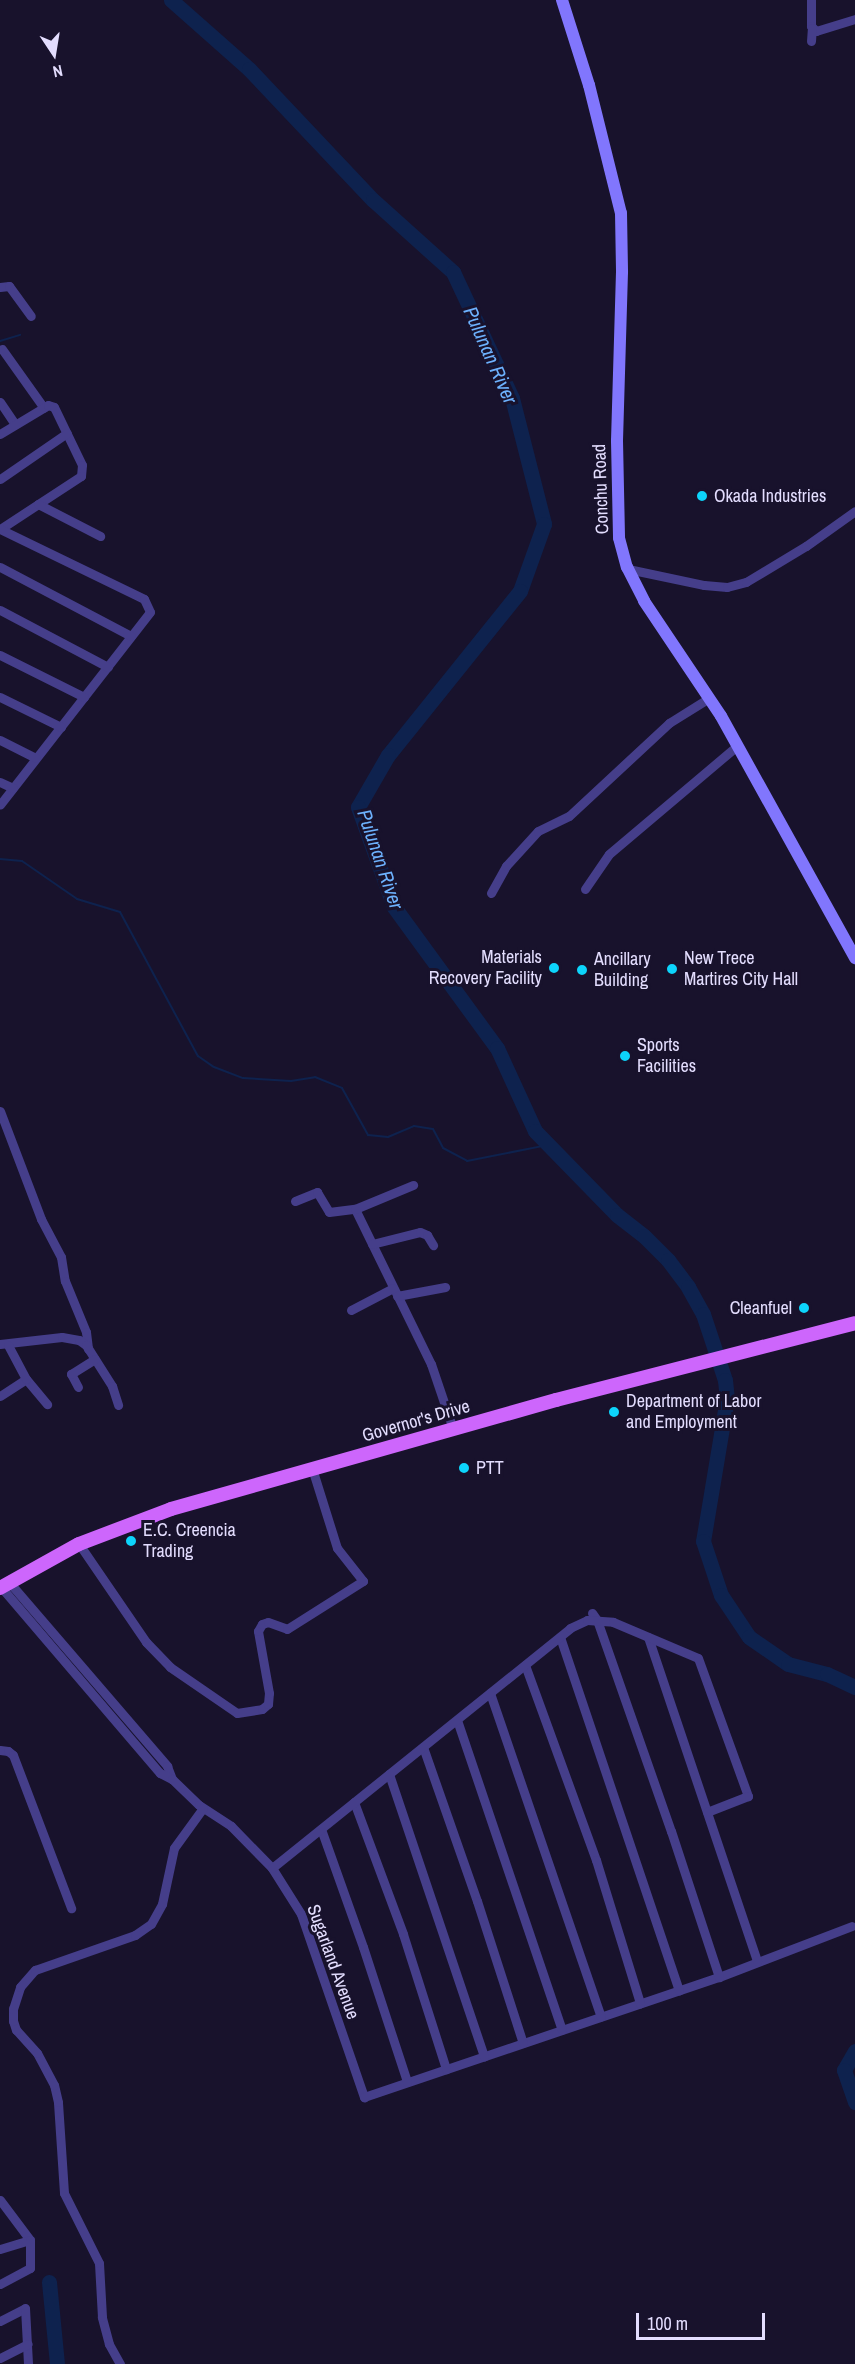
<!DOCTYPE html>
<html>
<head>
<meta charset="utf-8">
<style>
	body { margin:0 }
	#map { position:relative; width:855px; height:2364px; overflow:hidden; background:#18122c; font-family:"Archivo Narrow",sans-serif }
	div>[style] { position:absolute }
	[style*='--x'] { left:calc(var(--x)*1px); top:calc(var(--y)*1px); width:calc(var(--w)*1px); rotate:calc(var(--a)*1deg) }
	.stream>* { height:2px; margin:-1px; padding:0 1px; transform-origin:1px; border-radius:1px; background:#0e224e }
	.river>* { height:15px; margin:-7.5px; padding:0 7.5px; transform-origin:7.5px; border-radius:7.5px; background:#0e224e }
	.street>* { height:9px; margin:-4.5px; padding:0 4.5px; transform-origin:4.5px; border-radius:4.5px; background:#453e8a }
	.secondary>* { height:12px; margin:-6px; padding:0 6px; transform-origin:6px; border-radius:6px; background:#8176fd }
	.primary>* { height:14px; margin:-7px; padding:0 7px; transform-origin:7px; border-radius:7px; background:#cd66fc }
	.dots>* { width:16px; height:16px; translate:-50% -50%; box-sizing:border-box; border:3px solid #18122c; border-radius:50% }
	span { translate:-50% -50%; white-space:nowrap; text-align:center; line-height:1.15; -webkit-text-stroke:6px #18122c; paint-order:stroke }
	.street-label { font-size:18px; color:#e3ddfe }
	.poi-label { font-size:18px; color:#e3ddfe }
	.left { translate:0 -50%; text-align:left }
	.right { translate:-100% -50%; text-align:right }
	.water-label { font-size:20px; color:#6db1fd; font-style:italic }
	.north { position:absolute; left:24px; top:24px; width:60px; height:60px; -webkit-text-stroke:4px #18122c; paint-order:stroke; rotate:168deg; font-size:16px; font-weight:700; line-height:24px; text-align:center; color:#e3ddfe }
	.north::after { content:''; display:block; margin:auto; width:21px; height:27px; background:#e3ddfe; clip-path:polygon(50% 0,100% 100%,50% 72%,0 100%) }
	.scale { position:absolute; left:636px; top:2313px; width:129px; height:27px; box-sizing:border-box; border:3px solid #e3ddfe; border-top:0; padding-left:8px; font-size:18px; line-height:21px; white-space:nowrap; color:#e3ddfe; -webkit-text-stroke:4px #18122c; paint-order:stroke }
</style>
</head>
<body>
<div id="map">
	<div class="stream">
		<div style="--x:0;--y:341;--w:21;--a:-17"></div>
		<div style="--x:0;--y:859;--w:22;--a:5"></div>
		<div style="--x:22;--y:861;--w:67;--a:34.6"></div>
		<div style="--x:77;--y:899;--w:45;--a:16.8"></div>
		<div style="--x:120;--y:912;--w:164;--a:61.6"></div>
		<div style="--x:198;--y:1056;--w:19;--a:35"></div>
		<div style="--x:214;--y:1067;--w:31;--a:21"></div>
		<div style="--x:243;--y:1078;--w:48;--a:3.6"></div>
		<div style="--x:291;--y:1081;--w:24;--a:-9"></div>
		<div style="--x:315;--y:1077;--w:29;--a:22"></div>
		<div style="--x:342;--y:1088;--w:54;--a:61"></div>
		<div style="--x:368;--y:1135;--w:20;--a:6"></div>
		<div style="--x:388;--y:1137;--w:28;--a:-23"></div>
		<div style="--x:414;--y:1126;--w:19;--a:9"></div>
		<div style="--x:433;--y:1129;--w:21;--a:62"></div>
		<div style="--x:443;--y:1148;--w:27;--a:28"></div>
		<div style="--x:467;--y:1161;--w:83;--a:-11.2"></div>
	</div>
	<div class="river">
		<div style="--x:171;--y:0;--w:104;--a:41.5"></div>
		<div style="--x:249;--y:69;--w:180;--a:46.6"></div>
		<div style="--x:373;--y:200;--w:108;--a:42"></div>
		<div style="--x:453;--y:272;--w:139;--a:64.9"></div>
		<div style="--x:512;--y:398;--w:130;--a:75.7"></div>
		<div style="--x:544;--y:524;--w:71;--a:109.7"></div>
		<div style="--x:520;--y:591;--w:211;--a:128.8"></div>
		<div style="--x:388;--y:755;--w:60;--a:120"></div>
		<div style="--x:358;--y:807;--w:106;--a:70.2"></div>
		<div style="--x:394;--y:907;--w:175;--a:53.9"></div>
		<div style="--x:497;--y:1048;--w:91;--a:65.4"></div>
		<div style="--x:535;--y:1131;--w:117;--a:45.7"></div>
		<div style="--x:617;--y:1215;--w:34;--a:38"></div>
		<div style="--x:644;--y:1236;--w:34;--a:45"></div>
		<div style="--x:668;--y:1260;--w:34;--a:53"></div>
		<div style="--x:688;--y:1287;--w:31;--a:61"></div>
		<div style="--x:703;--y:1314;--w:70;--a:71.6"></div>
		<div style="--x:725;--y:1380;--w:18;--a:84"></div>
		<div style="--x:727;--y:1398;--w:145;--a:99.5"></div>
		<div style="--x:703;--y:1541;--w:57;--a:71.6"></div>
		<div style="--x:721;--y:1595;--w:50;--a:56.3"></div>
		<div style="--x:749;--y:1637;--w:47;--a:34.7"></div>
		<div style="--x:788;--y:1664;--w:40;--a:14.4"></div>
		<div style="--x:827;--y:1674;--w:31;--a:25"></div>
		<div style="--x:855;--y:2051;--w:22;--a:120"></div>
		<div style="--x:844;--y:2070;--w:34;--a:71"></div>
		<div style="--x:49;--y:2282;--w:82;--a:84.4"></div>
	</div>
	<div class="street">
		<div style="--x:811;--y:0;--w:26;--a:90"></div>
		<div style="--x:811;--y:26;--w:7;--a:45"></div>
		<div style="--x:816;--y:31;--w:41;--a:-17.1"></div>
		<div style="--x:811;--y:41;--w:13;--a:-86"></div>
		<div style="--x:0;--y:287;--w:9;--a:-6"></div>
		<div style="--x:9;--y:286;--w:37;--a:54"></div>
		<div style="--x:2;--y:349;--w:72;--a:54.6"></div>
		<div style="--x:0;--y:402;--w:27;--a:56"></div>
		<div style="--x:0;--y:434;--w:56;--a:-31.1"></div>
		<div style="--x:48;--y:405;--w:6;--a:18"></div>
		<div style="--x:54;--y:407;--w:64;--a:64.2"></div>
		<div style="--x:82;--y:465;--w:11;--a:95"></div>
		<div style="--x:81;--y:476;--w:97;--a:146.8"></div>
		<div style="--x:0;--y:479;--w:81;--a:-34.5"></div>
		<div style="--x:38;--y:504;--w:70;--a:27.3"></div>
		<div style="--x:0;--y:529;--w:160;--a:25.9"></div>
		<div style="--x:144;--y:599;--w:14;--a:65"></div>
		<div style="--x:150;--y:612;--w:244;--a:127.9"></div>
		<div style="--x:0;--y:567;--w:148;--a:27.8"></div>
		<div style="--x:628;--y:569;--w:78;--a:11.9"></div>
		<div style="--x:704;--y:585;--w:23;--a:5"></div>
		<div style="--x:727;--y:587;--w:20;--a:-15"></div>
		<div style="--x:746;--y:582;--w:70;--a:-31"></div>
		<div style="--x:806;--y:546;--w:60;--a:-35.5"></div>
		<div style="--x:0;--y:610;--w:122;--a:27.8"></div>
		<div style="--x:0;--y:655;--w:94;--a:26.6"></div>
		<div style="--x:0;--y:697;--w:68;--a:26.2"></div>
		<div style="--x:0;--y:740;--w:40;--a:26.6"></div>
		<div style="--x:0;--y:782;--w:14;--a:25"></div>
		<div style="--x:585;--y:889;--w:42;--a:-55.6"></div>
		<div style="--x:609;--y:854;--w:167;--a:-40.2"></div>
		<div style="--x:491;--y:893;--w:31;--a:-61"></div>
		<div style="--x:506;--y:866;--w:47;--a:-47.6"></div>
		<div style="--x:538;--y:831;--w:34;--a:-26"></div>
		<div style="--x:569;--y:816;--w:137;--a:-42.9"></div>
		<div style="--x:669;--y:723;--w:47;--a:-32"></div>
		<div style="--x:0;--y:1111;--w:116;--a:69.2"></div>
		<div style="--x:41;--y:1219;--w:43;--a:62.2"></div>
		<div style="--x:61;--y:1257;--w:24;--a:81"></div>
		<div style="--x:65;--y:1281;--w:55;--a:67.6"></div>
		<div style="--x:86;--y:1332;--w:17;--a:83"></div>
		<div style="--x:295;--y:1201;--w:24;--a:-22"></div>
		<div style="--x:317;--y:1192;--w:23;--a:59"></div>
		<div style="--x:329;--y:1212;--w:26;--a:-7"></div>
		<div style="--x:355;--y:1209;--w:173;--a:63.9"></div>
		<div style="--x:431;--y:1364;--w:69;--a:71.3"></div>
		<div style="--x:355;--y:1209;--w:63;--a:-22.5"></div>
		<div style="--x:372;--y:1244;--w:49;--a:-14"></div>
		<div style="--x:420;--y:1232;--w:8;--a:23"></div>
		<div style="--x:427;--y:1235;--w:12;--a:59"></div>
		<div style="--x:397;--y:1296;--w:49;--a:-10.6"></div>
		<div style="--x:351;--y:1310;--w:47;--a:-27.6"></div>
		<div style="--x:0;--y:1344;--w:62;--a:-6.4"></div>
		<div style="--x:62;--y:1337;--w:17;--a:10"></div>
		<div style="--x:79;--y:1340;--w:9;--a:36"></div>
		<div style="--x:86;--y:1345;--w:49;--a:57.6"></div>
		<div style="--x:112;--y:1386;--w:20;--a:72"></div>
		<div style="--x:26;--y:1379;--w:33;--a:50"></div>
		<div style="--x:78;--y:1387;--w:15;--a:-118"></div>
		<div style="--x:71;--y:1374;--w:28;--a:-32"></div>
		<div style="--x:0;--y:1396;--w:31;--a:-33"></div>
		<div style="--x:26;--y:1379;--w:38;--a:-118"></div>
		<div style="--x:79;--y:1544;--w:119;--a:55.6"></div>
		<div style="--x:146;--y:1642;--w:35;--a:46"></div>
		<div style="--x:170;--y:1667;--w:81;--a:34.5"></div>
		<div style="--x:237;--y:1713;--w:25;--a:-9"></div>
		<div style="--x:262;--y:1709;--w:8;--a:-40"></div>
		<div style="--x:268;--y:1704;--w:11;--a:-85"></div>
		<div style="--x:269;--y:1693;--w:63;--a:-100.1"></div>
		<div style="--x:258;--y:1631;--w:8;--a:-60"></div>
		<div style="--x:262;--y:1624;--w:6;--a:-18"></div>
		<div style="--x:268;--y:1622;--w:20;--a:20"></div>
		<div style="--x:287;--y:1629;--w:90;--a:-32.3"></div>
		<div style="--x:363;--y:1581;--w:42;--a:-128.2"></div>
		<div style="--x:337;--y:1548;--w:84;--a:-107.4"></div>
		<div style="--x:9;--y:1582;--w:243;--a:49.3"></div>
		<div style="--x:167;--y:1766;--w:14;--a:69"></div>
		<div style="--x:1;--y:1587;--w:245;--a:49.5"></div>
		<div style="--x:160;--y:1773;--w:13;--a:27"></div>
		<div style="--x:172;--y:1779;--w:37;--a:44"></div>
		<div style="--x:199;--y:1805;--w:38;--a:33"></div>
		<div style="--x:231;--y:1826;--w:59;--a:45.7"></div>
		<div style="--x:272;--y:1868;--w:54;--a:57.8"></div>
		<div style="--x:301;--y:1914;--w:194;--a:71"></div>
		<div style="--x:364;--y:2097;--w:375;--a:-18.7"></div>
		<div style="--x:719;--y:1977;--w:142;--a:-21"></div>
		<div style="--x:592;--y:1613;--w:9;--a:54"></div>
		<div style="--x:597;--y:1620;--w:224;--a:70.7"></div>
		<div style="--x:671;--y:1831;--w:154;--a:71.8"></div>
		<div style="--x:560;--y:1637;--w:373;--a:71.4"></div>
		<div style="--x:648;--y:1637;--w:342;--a:71.4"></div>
		<div style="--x:525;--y:1665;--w:208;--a:70"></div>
		<div style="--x:596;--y:1860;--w:150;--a:72.9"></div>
		<div style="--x:490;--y:1693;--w:342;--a:71.1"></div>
		<div style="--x:457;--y:1720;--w:327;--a:71.3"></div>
		<div style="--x:423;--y:1747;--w:163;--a:70.7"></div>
		<div style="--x:477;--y:1901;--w:149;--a:72.1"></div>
		<div style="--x:0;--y:1750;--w:8;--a:7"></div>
		<div style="--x:8;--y:1751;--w:6;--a:39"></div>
		<div style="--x:13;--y:1755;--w:164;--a:69.2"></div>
		<div style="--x:389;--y:1774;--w:298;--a:71.4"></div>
		<div style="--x:354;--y:1802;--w:141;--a:69.6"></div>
		<div style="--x:403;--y:1934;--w:142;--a:72.3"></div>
		<div style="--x:321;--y:1829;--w:125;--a:70.4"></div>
		<div style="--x:363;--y:1947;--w:142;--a:71.9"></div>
		<div style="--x:272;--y:1868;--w:383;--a:-38.8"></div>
		<div style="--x:570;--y:1628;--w:19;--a:-25"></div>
		<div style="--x:587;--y:1620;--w:26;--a:4"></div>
		<div style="--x:613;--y:1622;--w:92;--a:23"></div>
		<div style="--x:698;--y:1658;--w:147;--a:70.1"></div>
		<div style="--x:748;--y:1796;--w:44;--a:158.7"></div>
		<div style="--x:0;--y:2200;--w:50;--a:53.1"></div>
		<div style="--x:0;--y:2249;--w:31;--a:-17"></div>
		<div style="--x:0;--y:2284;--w:34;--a:-28"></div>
		<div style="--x:30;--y:2268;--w:28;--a:-90"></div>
		<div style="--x:0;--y:2321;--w:28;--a:-27"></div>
		<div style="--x:25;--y:2308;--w:56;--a:86.9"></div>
		<div style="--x:0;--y:2358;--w:31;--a:-27"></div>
		<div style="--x:120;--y:2364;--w:23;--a:-119"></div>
		<div style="--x:109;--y:2344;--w:28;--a:-105"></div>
		<div style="--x:102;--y:2317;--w:54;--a:-93.2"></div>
		<div style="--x:99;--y:2263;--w:78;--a:-116.6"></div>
		<div style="--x:64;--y:2193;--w:91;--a:-93.8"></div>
		<div style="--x:58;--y:2102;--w:17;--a:-103"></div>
		<div style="--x:54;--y:2085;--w:36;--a:-118"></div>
		<div style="--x:37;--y:2053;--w:31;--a:-132"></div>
		<div style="--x:16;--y:2030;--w:9;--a:-108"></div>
		<div style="--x:13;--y:2021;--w:12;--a:-90"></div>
		<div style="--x:13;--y:2009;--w:23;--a:-72"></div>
		<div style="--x:20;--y:1987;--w:23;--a:-49"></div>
		<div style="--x:35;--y:1970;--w:106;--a:-19.3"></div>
		<div style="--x:135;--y:1935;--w:19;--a:-35"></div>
		<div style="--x:151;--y:1924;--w:23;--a:-61"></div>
		<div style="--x:162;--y:1904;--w:57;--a:-77.9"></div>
		<div style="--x:174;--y:1848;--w:49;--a:-54.1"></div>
	</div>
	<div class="secondary">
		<div style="--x:562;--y:0;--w:89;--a:72.4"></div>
		<div style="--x:589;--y:85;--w:132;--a:76"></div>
		<div style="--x:621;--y:213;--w:59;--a:89"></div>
		<div style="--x:622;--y:272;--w:169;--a:91.7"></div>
		<div style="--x:617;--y:441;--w:97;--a:88.8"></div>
		<div style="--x:619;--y:538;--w:30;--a:75"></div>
		<div style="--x:627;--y:567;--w:38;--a:63"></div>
		<div style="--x:644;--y:601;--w:138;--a:56.2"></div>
		<div style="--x:721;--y:716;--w:277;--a:61"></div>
	</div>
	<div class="primary">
		<div style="--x:0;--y:1588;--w:90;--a:-29.1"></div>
		<div style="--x:79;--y:1544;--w:98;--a:-20.8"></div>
		<div style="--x:171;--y:1509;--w:400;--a:-15.8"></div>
		<div style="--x:556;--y:1400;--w:309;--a:-14.4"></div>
	</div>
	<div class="dots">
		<div style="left:702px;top:496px;background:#0dd4fb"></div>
		<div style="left:554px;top:968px;background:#0dd4fb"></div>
		<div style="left:672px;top:969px;background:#0dd4fb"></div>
		<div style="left:582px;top:970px;background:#0dd4fb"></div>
		<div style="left:625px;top:1056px;background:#0dd4fb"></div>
		<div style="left:804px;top:1308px;background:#0dd4fb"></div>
		<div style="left:614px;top:1412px;background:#0dd4fb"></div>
		<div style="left:464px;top:1468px;background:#0dd4fb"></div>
		<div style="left:131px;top:1541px;background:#0dd4fb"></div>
	</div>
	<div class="street-label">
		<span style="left:601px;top:489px;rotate:-92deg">Conchu Road</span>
		<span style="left:416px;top:1421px;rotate:-16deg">Governor's Drive</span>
		<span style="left:333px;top:1962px;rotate:70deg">Sugarland Avenue</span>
	</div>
	<div class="poi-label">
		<span class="left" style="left:714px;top:496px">Okada Industries</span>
		<span class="right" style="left:542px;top:968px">Materials<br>Recovery Facility</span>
		<span class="left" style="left:684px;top:969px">New Trece<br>Martires City Hall</span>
		<span class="left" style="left:594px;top:970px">Ancillary<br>Building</span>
		<span class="left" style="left:637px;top:1056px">Sports<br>Facilities</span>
		<span class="right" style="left:792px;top:1308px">Cleanfuel</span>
		<span class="left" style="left:626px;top:1412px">Department of Labor<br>and Employment</span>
		<span class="left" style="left:476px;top:1468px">PTT</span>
		<span class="left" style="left:143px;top:1541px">E.C. Creencia<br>Trading</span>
	</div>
	<div class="water-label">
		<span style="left:491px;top:355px;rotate:66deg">Pulunan River</span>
		<span style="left:381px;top:859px;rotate:71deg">Pulunan River</span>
	</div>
	<div class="north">N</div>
	<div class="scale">100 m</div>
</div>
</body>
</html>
